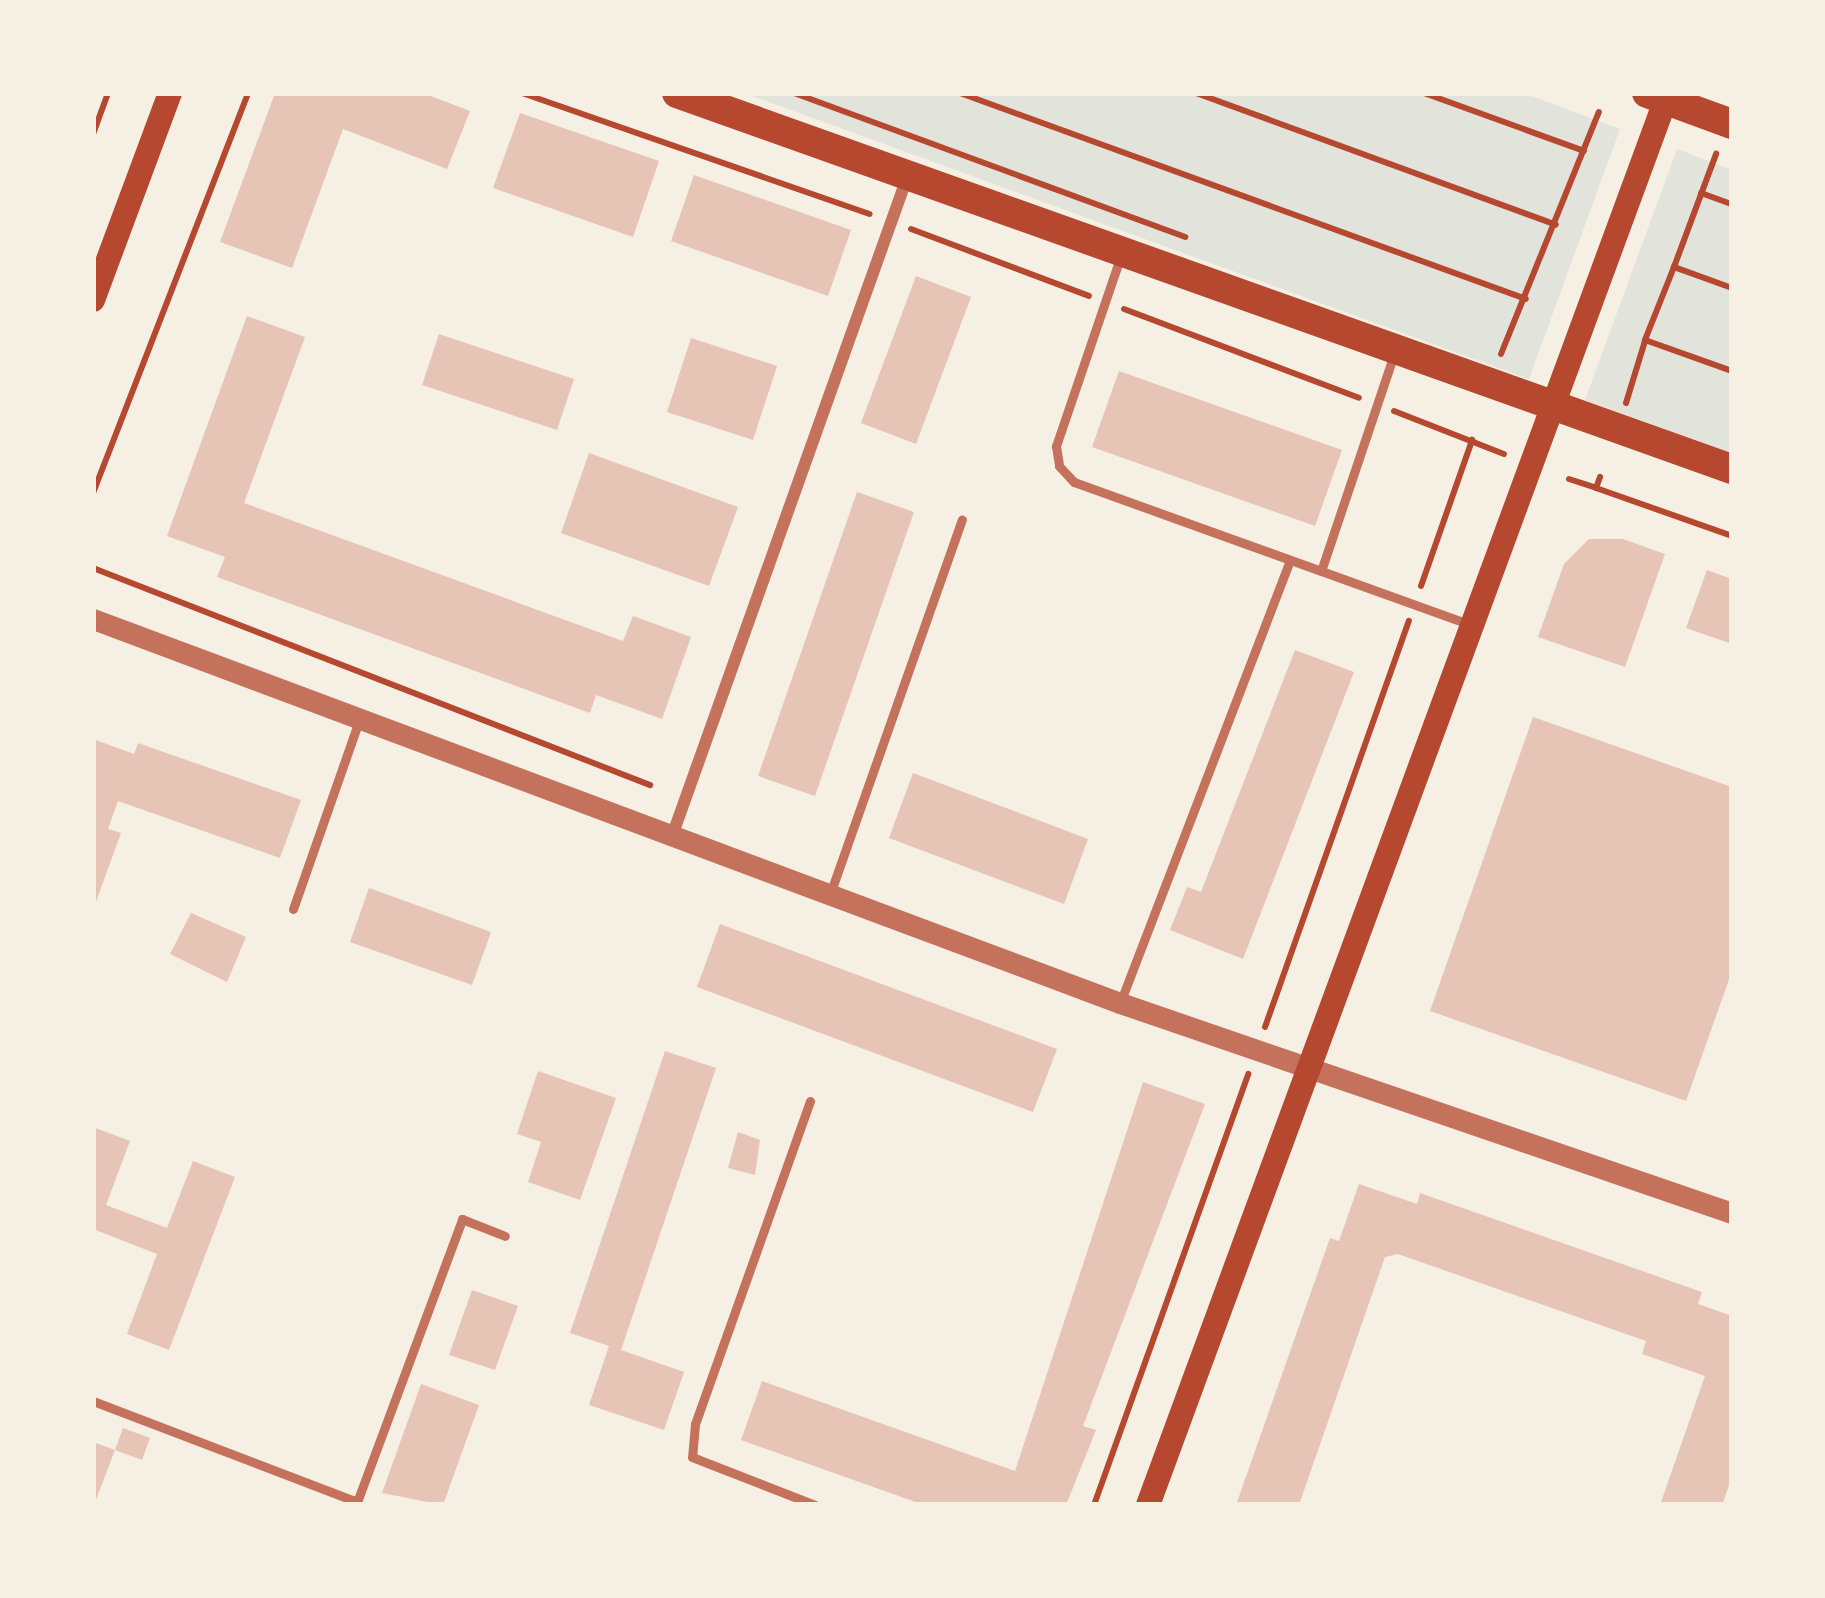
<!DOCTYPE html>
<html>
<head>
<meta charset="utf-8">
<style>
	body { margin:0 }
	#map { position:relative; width:1825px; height:1598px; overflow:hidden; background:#f6efe4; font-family:"IBM Plex Sans",sans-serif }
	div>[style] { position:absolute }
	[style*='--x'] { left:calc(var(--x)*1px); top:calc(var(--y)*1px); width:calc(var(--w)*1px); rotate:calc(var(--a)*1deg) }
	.green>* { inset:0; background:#e2e4dc }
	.building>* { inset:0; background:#e6c5b7 }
	.path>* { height:6px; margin:-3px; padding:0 3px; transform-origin:3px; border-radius:3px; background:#b5482f }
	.service>* { height:9px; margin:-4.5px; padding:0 4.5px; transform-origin:4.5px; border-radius:4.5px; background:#c5725c }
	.minor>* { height:12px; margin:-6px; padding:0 6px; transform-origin:6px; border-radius:6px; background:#c5725c }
	.tertiary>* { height:21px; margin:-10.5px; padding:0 10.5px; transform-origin:10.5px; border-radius:10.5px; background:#c5725c }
	.secondary>* { height:24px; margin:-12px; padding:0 12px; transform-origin:12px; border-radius:12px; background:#b5482f }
	.primary>* { height:30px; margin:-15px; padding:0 15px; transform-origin:15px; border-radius:15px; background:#b5482f }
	span { translate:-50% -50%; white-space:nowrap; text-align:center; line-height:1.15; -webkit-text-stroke:12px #f6efe4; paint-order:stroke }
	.frame { position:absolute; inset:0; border:96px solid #f6efe4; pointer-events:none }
</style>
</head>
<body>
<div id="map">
	<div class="green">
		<div style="clip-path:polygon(744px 93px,1523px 93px,1620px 129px,1529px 379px)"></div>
		<div style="clip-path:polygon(1677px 149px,1732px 170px,1732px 453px,1585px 400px)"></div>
	</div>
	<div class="building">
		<div style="clip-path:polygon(275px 93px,423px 93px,470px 111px,447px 169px,343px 129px,292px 268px,220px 242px)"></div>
		<div style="clip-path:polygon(520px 113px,659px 161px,633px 237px,493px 188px)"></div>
		<div style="clip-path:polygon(694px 175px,851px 230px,828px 296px,671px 241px)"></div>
		<div style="clip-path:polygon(916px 276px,971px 297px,916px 444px,861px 423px)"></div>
		<div style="clip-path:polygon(247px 316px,305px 337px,244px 503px,623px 641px,633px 616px,691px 637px,662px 719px,596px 695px,590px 713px,217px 577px,225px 557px,167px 536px)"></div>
		<div style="clip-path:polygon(439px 334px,574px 379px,557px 430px,422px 385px)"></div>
		<div style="clip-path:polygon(691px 338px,777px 366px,753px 440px,667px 412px)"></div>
		<div style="clip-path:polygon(1119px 371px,1342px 450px,1315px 526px,1092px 447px)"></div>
		<div style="clip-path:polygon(589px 453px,738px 507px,709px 586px,561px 533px)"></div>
		<div style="clip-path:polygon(857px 492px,914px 512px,815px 796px,758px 776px)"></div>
		<div style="clip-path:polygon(1589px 539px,1623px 539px,1665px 554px,1625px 667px,1538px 637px,1564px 564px)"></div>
		<div style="clip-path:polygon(1707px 570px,1732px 579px,1732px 644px,1686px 628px)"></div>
		<div style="clip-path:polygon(1295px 650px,1354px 672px,1243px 959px,1170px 930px,1187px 887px,1201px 892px)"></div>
		<div style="clip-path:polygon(1533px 717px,1732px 787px,1732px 971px,1686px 1101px,1430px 1011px)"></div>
		<div style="clip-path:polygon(93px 739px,134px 754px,138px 743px,301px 800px,280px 858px,118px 801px,108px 829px,121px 833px,93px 910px)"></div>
		<div style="clip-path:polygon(913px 773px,1088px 839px,1064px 904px,889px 838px)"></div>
		<div style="clip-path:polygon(369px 888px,491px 932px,472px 985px,350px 942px)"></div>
		<div style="clip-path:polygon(191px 913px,246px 937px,227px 982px,170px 954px)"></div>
		<div style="clip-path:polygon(720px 924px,1057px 1049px,1033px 1112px,697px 987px)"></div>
		<div style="clip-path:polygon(665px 1051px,716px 1068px,621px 1350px,684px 1372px,664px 1430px,589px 1405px,609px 1346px,570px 1333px)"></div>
		<div style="clip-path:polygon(538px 1071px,616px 1098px,580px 1200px,528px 1182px,541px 1142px,517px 1134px)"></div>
		<div style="clip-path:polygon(1143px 1082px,1205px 1104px,1083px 1426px,1096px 1430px,1066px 1505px,924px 1505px,741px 1440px,762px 1381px,1015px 1471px)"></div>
		<div style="clip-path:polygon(93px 1127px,130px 1141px,106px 1205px,167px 1228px,193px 1161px,235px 1177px,169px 1350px,127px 1334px,157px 1254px,93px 1229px)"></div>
		<div style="clip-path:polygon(738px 1132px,760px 1140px,755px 1175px,728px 1168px)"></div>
		<div style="clip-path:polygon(1359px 1184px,1417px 1204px,1420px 1193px,1702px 1292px,1698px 1304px,1732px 1316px,1732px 1477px,1722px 1505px,1660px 1505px,1705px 1376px,1642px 1354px,1646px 1341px,1398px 1254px,1385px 1257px,1299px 1505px,1236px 1505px,1330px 1238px,1339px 1241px)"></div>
		<div style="clip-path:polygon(472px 1290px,518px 1306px,495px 1370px,449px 1355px)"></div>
		<div style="clip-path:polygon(421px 1384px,479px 1405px,443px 1505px,382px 1493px)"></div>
		<div style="clip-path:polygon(123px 1428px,150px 1438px,142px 1460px,115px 1450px)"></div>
		<div style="clip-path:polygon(93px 1442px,115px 1450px,94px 1505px,93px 1505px)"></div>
	</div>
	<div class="path">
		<div style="--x:522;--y:93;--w:368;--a:19.2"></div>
		<div style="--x:794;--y:93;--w:417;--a:20.2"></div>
		<div style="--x:960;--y:93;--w:602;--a:20"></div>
		<div style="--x:1196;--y:93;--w:383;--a:20.1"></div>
		<div style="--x:1424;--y:93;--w:170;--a:19.9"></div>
		<div style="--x:93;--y:134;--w:44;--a:-69.9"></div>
		<div style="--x:1701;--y:193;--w:33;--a:20"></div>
		<div style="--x:911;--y:229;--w:190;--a:20.6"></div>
		<div style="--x:1674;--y:267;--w:121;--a:-69.6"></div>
		<div style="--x:1732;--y:288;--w:62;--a:-160.1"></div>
		<div style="--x:1674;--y:267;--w:79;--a:111.7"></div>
		<div style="--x:1645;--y:340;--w:92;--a:19.6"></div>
		<div style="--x:1124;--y:309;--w:251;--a:20.7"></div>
		<div style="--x:1501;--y:354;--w:261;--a:-68"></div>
		<div style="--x:1626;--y:403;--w:65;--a:-73"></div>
		<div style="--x:1394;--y:411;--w:118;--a:21.4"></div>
		<div style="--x:1569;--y:479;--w:28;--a:18"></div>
		<div style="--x:1596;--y:488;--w:12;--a:-70"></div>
		<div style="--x:1596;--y:488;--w:144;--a:19.4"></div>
		<div style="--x:93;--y:493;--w:429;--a:-68.8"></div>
		<div style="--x:93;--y:568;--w:598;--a:21.29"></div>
		<div style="--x:1421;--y:586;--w:155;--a:-70.7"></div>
		<div style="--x:1265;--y:1027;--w:431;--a:-70.5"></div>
		<div style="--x:1094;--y:1505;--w:458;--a:-70.3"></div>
	</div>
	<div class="service">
		<div style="--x:1120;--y:258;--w:199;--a:108.8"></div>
		<div style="--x:1056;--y:446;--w:20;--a:81"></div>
		<div style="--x:1059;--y:466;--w:22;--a:47"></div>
		<div style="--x:1074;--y:482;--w:420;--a:19.8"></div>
		<div style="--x:1321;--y:571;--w:226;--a:-71.4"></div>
		<div style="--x:830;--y:894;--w:397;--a:-70.6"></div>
		<div style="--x:293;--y:909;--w:197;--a:-70.7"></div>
		<div style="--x:1120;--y:1003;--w:474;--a:-69"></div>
		<div style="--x:810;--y:1101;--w:343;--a:109.6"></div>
		<div style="--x:695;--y:1424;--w:33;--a:95"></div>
		<div style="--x:692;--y:1457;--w:132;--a:21.3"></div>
		<div style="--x:93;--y:1401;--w:283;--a:20.9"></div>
		<div style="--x:357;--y:1502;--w:302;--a:-69.6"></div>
		<div style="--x:462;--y:1219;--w:46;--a:21.6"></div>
	</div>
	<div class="minor">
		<div style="--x:671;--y:839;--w:705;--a:-70.36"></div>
	</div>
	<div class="tertiary">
		<div style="--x:93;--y:619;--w:1096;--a:20.5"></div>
		<div style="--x:1120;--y:1003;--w:647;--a:18.94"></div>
	</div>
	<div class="secondary">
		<div style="--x:93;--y:300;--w:221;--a:-69.6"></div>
		<div style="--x:1148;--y:1505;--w:1505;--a:-69.78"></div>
	</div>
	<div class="primary">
		<div style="--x:677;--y:93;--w:1120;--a:19.62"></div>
		<div style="--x:1647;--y:93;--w:90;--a:20"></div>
	</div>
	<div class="frame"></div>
</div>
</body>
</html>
